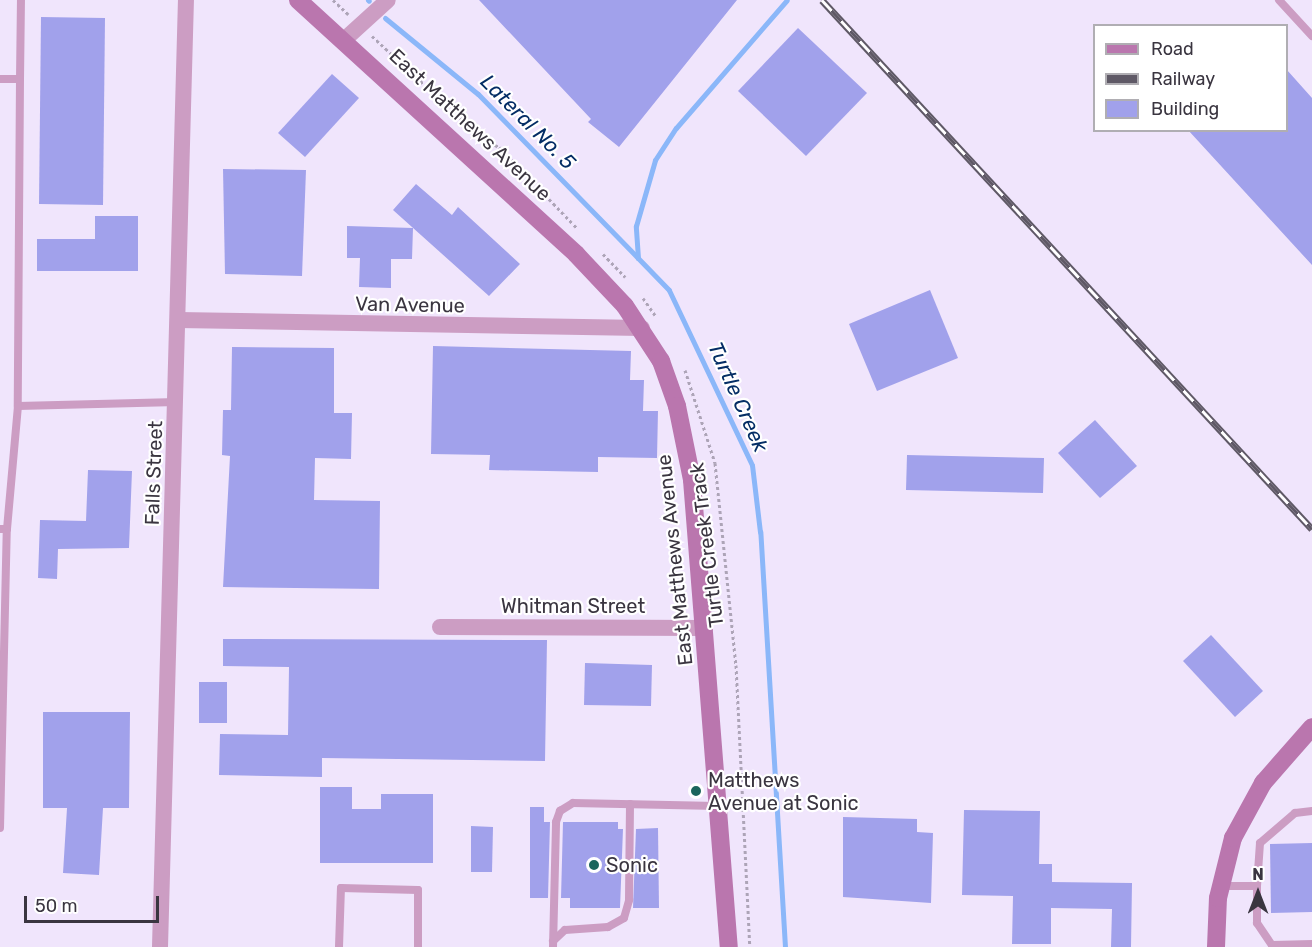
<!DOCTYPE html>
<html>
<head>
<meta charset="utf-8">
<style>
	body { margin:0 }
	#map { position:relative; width:1312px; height:947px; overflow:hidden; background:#f0e5fc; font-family:Rubik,sans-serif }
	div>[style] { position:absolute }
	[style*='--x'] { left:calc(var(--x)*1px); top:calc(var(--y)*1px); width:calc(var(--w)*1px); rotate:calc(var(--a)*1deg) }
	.stream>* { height:5px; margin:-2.5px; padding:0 2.5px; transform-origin:2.5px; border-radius:2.5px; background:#8bb7f9 }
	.building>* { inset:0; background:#a1a1eb }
	.path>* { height:3px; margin-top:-1.5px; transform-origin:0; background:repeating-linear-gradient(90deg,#ada4b7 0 3px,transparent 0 6px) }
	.lane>* { height:8px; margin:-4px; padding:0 4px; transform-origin:4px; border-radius:4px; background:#cc9dc3 }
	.street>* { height:16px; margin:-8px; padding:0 8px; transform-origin:8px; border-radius:8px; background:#cc9dc3 }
	.secondary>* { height:18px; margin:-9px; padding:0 9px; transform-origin:9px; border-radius:9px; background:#ba76ae }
	.rail>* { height:7px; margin-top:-3.5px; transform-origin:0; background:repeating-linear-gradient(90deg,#fff 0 14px,#5f5966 0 28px); box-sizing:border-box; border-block:2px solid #5f5966 }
	.dots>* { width:16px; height:16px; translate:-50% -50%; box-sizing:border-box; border:3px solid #fff; border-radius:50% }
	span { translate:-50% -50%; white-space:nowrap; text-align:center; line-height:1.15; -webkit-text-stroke:4.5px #fff; paint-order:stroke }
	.street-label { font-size:20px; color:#3a3540 }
	.poi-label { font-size:20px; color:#3a3540 }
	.left { translate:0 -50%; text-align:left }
	.water-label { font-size:21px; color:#042d65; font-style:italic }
	.legend { position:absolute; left:1093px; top:24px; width:195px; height:108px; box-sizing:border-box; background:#fff; border:2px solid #b0aeb3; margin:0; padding:8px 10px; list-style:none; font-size:18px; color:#3a3540 }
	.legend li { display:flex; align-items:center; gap:12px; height:30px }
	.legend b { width:30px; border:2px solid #b0aeb3 }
	.north { position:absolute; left:1228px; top:863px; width:60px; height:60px; -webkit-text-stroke:4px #fff; paint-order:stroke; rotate:0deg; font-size:16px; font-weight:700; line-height:24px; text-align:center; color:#3a3540 }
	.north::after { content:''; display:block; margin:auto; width:21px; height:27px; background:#3a3540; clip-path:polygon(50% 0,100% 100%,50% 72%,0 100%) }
	.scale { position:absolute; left:24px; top:896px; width:135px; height:27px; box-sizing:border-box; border:3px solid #3a3540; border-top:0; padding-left:8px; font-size:18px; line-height:21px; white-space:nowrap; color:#3a3540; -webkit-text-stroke:4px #fff; paint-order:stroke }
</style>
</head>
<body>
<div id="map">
	<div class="stream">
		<div style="--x:368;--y:0;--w:1;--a:45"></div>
		<div style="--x:385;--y:18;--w:120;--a:39.3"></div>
		<div style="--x:478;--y:94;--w:229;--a:45.7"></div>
		<div style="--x:785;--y:947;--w:416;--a:-93.4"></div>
		<div style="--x:760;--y:532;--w:67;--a:-96.8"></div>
		<div style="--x:752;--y:465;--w:194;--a:-115.4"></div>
		<div style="--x:669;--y:290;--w:45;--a:-134.1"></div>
		<div style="--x:638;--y:258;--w:32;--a:-94"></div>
		<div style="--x:636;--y:226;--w:69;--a:-73.9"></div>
		<div style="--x:655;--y:160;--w:38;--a:-57"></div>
		<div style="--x:676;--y:128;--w:169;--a:-49.1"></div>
	</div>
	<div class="building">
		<div style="clip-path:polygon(479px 0,737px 0,619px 147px,588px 122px,591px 119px)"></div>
		<div style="clip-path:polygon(41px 17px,105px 18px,103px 205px,39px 204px)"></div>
		<div style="clip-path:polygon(798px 28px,867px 93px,806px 156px,738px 91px)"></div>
		<div style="clip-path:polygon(1287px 70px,1312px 98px,1312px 265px,1188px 130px,1287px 130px)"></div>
		<div style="clip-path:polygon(332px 74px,359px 98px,305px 157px,278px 133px)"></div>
		<div style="clip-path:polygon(223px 169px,306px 170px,302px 276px,225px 274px)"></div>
		<div style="clip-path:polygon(416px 184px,452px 215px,458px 207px,520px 264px,489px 296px,393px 210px)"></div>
		<div style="clip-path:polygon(95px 216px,138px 216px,138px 271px,37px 271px,37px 239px,95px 239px)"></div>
		<div style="clip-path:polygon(347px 226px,413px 228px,412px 259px,391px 259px,391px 288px,359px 287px,360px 258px,347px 258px)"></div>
		<div style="clip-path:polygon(930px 290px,958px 358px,877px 391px,849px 324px)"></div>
		<div style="clip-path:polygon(433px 346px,631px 351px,630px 380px,644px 380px,643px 411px,658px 411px,657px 458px,598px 457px,598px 472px,489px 470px,490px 455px,431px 454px)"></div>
		<div style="clip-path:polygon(232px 347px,334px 348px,334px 413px,352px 413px,351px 459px,315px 458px,314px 500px,380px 501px,379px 589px,223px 587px,230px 456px,222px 455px,223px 410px,231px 410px)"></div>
		<div style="clip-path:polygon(1095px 420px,1137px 466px,1100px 498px,1058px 453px)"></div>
		<div style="clip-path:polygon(907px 455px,1044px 458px,1043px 493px,906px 490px)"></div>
		<div style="clip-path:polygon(88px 470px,132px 471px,129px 548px,58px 549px,57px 579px,38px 578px,40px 520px,86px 521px)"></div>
		<div style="clip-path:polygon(1211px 635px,1263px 691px,1235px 717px,1183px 661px)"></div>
		<div style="clip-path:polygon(223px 639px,547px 640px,545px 761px,322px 758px,322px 777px,219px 775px,220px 734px,288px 735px,289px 667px,223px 666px)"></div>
		<div style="clip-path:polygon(585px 663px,652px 665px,651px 706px,584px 705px)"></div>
		<div style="clip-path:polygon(199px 682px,227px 682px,227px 723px,199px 723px)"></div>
		<div style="clip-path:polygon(43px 712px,130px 712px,129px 808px,103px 808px,99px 875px,63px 873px,67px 808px,43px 808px)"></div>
		<div style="clip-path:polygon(320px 787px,352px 787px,352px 809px,381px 809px,381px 794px,433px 794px,433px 863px,320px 863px)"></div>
		<div style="clip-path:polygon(530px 807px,544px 807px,544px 822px,550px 822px,548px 898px,530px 898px)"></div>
		<div style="clip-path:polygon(964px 810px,1040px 811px,1039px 864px,1052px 864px,1052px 882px,1132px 883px,1131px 947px,1111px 947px,1112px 909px,1051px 908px,1051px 944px,1012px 944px,1013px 896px,962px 895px)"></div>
		<div style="clip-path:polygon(843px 817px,917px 819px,917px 832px,933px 833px,931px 903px,843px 897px)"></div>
		<div style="clip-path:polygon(563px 822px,618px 822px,618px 829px,623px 829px,620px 908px,570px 908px,570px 898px,561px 898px)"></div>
		<div style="clip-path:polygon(471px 826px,493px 827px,492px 872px,471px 872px)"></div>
		<div style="clip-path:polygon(658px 828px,659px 908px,633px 908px,636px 829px)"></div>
		<div style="clip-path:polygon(1312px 843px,1312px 912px,1271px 913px,1270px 844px)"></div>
	</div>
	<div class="path">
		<div style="--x:333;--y:0;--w:21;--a:43"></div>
		<div style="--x:372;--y:36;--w:153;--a:42.9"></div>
		<div style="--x:484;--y:140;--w:17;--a:25"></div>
		<div style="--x:499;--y:147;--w:112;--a:46.1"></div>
		<div style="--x:603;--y:254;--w:32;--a:46"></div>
		<div style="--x:643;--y:298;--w:21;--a:55"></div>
		<div style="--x:685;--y:370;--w:98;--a:72.1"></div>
		<div style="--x:715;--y:463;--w:203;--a:84.1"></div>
		<div style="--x:736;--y:665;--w:282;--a:87.2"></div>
	</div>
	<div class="lane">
		<div style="--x:1279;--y:0;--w:49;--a:47.5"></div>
		<div style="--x:0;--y:79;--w:20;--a:0"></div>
		<div style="--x:20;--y:79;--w:79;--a:-89.3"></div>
		<div style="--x:20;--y:79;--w:327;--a:90.4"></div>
		<div style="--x:18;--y:406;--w:159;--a:-1.4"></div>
		<div style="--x:0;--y:529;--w:7;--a:0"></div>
		<div style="--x:7;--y:529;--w:123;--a:-84.9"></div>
		<div style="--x:1312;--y:811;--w:17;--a:173"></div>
		<div style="--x:1295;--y:813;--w:46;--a:139.4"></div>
		<div style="--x:1260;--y:843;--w:43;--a:94"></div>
		<div style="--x:1257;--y:886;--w:37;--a:90"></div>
		<div style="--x:1257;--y:923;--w:27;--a:56"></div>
		<div style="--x:1272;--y:945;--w:40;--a:-1.4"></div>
		<div style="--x:0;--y:828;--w:299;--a:-88.7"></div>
		<div style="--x:1221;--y:886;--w:36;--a:0"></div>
		<div style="--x:553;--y:941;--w:16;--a:-43"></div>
		<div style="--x:565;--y:930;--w:43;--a:-4"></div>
		<div style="--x:608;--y:927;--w:18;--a:-29"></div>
		<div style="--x:624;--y:918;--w:19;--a:-74"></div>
		<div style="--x:629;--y:900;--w:96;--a:-89.4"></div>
		<div style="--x:339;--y:947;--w:59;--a:-88.1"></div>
		<div style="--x:341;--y:888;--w:77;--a:1.5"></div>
		<div style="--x:418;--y:890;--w:57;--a:90"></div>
		<div style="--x:553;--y:947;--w:125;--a:-88.6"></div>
		<div style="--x:556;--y:822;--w:12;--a:-70"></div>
		<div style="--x:560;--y:811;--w:15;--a:-32"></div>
		<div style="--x:573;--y:803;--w:144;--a:1.2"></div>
	</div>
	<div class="street">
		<div style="--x:344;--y:40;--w:59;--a:-42.3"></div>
		<div style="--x:178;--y:320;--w:464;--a:1"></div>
		<div style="--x:440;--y:627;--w:265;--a:0.2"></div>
		<div style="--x:160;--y:947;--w:947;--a:-88.43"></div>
	</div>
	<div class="secondary">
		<div style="--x:298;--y:0;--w:377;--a:42.4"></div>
		<div style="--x:576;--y:254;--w:71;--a:46.7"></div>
		<div style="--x:625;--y:306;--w:66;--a:56.8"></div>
		<div style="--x:661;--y:361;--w:48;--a:70.4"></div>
		<div style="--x:677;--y:406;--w:76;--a:78.5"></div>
		<div style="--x:692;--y:480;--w:468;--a:85.5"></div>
		<div style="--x:1216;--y:947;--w:49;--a:-87.7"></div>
		<div style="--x:1218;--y:898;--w:62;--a:-76"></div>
		<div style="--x:1233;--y:838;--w:63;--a:-61.4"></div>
		<div style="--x:1263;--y:783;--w:74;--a:-48.8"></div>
	</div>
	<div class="rail">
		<div style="--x:822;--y:0;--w:721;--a:47.19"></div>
	</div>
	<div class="dots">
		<div style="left:696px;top:791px;background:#1b655c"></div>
		<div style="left:594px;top:865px;background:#1b655c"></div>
	</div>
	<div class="street-label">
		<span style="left:470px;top:125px;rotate:43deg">East Matthews Avenue</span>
		<span style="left:410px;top:305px;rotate:1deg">Van Avenue</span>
		<span style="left:154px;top:473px;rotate:-88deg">Falls Street</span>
		<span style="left:707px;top:545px;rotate:-97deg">Turtle Creek Track</span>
		<span style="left:675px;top:560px;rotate:-96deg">East Matthews Avenue</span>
		<span style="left:573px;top:606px">Whitman Street</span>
	</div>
	<div class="poi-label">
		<span class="left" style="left:708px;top:792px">Matthews<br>Avenue at Sonic</span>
		<span class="left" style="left:606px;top:865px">Sonic</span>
	</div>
	<div class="water-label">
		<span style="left:528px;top:122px;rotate:45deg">Lateral No. 5</span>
		<span style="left:738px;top:397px;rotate:66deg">Turtle Creek</span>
	</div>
	<ul class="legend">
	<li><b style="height:8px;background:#ba76ae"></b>Road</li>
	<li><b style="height:8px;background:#5f5966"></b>Railway</li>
	<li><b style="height:16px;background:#a1a1eb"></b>Building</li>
	</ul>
	<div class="north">N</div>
	<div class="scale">50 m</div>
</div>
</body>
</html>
